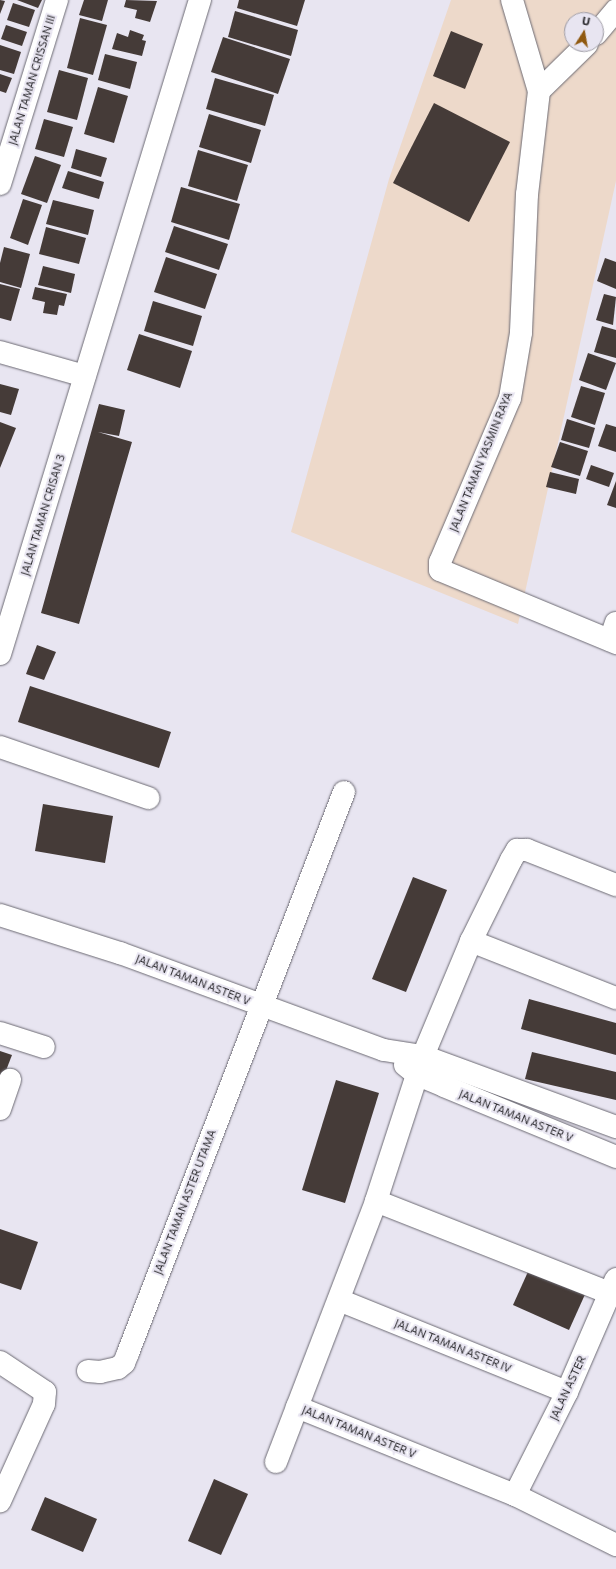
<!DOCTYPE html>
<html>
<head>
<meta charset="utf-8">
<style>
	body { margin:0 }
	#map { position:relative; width:616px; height:1569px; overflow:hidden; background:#e8e5f1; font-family:Commissioner,sans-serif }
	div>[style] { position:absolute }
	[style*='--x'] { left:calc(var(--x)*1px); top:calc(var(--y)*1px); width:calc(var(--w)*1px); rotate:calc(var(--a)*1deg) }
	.commercial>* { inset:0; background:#edd9ca }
	.building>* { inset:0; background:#453b38 }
	.roads { filter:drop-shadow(0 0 1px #6c6a73) drop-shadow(0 0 1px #6c6a73) }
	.minor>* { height:22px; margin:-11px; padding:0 11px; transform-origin:11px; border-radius:11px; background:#fff }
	span { translate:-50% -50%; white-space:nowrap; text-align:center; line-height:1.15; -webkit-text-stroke:4px #e8e5f1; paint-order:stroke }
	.street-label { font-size:11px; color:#2d2c30 }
	.north { position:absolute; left:564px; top:12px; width:40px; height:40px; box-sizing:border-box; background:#e8e5f1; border:1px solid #9d9ba4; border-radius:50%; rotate:11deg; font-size:11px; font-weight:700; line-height:16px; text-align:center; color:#2d2c30 }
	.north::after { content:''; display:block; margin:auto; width:14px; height:18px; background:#905910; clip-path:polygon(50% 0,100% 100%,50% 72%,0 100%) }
</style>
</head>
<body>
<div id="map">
	<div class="commercial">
		<div style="clip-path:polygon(evenodd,451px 0,616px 0,616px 181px,518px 624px,291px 532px,389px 179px,451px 0,572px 20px,596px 20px,596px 44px,572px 44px,572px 20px)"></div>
	</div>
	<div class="building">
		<div style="clip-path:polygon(0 0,5px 1px,0 14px)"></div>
		<div style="clip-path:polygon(17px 0,42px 0,38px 8px)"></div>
		<div style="clip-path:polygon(84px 0,108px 0,102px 21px,79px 15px)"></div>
		<div style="clip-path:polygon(126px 0,157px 1px,150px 22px,135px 18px,137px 10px,124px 7px)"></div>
		<div style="clip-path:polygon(239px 0,305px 0,297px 26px,237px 8px)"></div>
		<div style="clip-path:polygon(13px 3px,35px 10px,29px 27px,7px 20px)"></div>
		<div style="clip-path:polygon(235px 11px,298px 30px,291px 56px,228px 37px)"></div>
		<div style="clip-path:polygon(80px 18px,107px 25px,93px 75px,67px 68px)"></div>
		<div style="clip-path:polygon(6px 25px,27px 32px,22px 46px,1px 39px)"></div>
		<div style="clip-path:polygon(130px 30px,144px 35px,142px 40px,146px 41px,142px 56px,112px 49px,117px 33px,128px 37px)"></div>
		<div style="clip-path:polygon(451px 31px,483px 44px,465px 89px,433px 76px)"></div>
		<div style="clip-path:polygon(223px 37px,290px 59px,278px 94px,211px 72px)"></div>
		<div style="clip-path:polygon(0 45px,21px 52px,14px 74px,0 70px)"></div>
		<div style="clip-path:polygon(105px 54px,137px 62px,130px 89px,98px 80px)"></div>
		<div style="clip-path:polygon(59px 70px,88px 78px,77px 120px,47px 112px)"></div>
		<div style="clip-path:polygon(0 74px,12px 78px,6px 93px,0 91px)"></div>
		<div style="clip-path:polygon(215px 78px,274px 95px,265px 126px,206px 109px)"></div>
		<div style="clip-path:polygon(98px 87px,128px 96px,114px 143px,84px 134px)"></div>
		<div style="clip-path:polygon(434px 103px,510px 142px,469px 222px,393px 183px)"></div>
		<div style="clip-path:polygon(209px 114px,261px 130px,251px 163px,199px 147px)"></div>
		<div style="clip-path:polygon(44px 119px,73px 127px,64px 157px,35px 149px)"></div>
		<div style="clip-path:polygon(76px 149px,107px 158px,101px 177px,71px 168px)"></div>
		<div style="clip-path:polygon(198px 150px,248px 165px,237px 201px,188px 186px)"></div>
		<div style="clip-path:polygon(35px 156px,61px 165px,47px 203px,21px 194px)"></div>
		<div style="clip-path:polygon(68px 171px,104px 182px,99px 199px,62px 188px)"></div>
		<div style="clip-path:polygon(181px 187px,240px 204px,229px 240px,171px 222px)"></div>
		<div style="clip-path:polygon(23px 199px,42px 205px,28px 245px,10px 238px)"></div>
		<div style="clip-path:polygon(53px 200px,94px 210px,88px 235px,46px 224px)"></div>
		<div style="clip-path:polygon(174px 226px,228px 244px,219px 270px,165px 252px)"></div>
		<div style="clip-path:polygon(46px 227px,86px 238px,79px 264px,39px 254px)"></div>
		<div style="clip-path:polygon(4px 247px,30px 254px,21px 288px,0 282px,0 263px)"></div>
		<div style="clip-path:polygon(166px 257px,217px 274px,205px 309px,154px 292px)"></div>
		<div style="clip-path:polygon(605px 258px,616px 262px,616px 289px,597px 281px)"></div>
		<div style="clip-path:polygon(43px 266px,75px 274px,71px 293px,38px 285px)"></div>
		<div style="clip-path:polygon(0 284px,20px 289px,11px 321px,0 318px)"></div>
		<div style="clip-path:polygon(35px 287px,67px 294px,64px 306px,59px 305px,57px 315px,43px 313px,45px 302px,32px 299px)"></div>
		<div style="clip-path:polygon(604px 294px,616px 297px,613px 325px,596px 320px)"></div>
		<div style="clip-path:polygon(153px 301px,202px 316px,193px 346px,144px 331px)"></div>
		<div style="clip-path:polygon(602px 326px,616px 330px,616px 358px,594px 352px)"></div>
		<div style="clip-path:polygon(139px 334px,192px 351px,180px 388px,127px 370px)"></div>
		<div style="clip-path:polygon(588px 353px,616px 363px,606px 390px,579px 380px)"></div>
		<div style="clip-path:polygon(0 384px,19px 389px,11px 415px,0 412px)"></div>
		<div style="clip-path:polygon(581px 386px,605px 393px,595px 425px,571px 417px)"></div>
		<div style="clip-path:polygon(99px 404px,125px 410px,119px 436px,98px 432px,132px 442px,79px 624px,41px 613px)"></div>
		<div style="clip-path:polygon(567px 419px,595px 428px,589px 448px,561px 440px)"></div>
		<div style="clip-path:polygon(0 422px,16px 428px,0 468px)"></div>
		<div style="clip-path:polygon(606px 424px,616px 427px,616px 452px,598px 446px)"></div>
		<div style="clip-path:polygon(560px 442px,588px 451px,580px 476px,551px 467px)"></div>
		<div style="clip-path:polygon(591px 465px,614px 473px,609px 487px,586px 479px)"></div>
		<div style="clip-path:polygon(550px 472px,579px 479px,576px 494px,546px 487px)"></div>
		<div style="clip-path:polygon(616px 481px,616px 508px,607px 505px)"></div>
		<div style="clip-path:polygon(37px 645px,56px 652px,44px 680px,26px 674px)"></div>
		<div style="clip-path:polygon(30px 686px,171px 732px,159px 768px,18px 722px)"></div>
		<div style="clip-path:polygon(43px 804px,113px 816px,105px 863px,35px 851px)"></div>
		<div style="clip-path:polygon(413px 877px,447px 890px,406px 992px,372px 979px)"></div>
		<div style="clip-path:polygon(529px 999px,616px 1023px,616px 1055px,521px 1029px)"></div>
		<div style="clip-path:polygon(0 1051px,12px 1055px,0 1086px)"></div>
		<div style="clip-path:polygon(532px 1052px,616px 1072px,616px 1100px,525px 1079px)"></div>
		<div style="clip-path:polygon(336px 1080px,379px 1093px,345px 1203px,302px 1190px)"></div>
		<div style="clip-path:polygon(0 1229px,38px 1242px,21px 1290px,0 1283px)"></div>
		<div style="clip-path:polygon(531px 1265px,587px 1290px,569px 1330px,513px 1305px)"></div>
		<div style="clip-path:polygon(214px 1479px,248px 1494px,221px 1555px,188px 1541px)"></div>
		<div style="clip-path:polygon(45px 1497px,97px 1519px,83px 1552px,31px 1530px)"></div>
	</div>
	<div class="roads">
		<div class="minor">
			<div style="--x:512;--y:0;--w:95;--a:73.5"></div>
			<div style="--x:539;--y:91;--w:104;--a:96.6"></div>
			<div style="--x:527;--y:194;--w:139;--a:92.5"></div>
			<div style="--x:521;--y:333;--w:66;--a:99.6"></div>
			<div style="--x:510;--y:398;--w:178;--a:113.1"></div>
			<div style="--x:440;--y:562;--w:8;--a:90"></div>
			<div style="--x:440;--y:570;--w:191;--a:22.5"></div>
			<div style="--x:596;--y:34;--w:31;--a:-50"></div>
			<div style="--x:539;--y:91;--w:67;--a:-44.4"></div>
			<div style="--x:0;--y:184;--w:193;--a:-72.8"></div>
			<div style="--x:0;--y:352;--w:88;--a:15.8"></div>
			<div style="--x:610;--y:640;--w:18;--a:-71"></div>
			<div style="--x:0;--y:654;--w:684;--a:-73"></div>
			<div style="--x:0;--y:747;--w:157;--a:19"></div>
			<div style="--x:0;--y:915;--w:126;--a:17.6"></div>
			<div style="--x:120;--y:953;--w:281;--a:20.2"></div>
			<div style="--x:384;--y:1050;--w:39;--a:9"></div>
			<div style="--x:423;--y:1056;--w:206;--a:20.2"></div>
			<div style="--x:471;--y:941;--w:156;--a:21.5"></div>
			<div style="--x:0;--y:1033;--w:46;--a:17.7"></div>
			<div style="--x:405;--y:1065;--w:14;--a:39"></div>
			<div style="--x:416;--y:1074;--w:30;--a:23"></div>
			<div style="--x:444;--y:1086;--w:186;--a:22.4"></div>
			<div style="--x:0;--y:1109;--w:31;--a:-71"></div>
			<div style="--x:376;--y:1201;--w:251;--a:21.5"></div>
			<div style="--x:339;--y:1300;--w:246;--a:22"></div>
			<div style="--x:0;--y:1362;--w:54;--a:33.7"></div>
			<div style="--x:45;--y:1392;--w:12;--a:95"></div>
			<div style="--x:44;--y:1404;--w:107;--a:114.4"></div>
			<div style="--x:88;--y:1371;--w:12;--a:5"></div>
			<div style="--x:100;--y:1372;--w:18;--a:-13"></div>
			<div style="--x:118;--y:1368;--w:8;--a:-40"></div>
			<div style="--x:124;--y:1363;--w:11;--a:-68"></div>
			<div style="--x:128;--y:1353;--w:601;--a:-68.94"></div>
			<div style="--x:297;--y:1407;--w:235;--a:22"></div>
			<div style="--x:515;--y:1495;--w:113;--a:26.3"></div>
			<div style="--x:276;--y:1462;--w:280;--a:-69"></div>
			<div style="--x:376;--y:1201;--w:152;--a:-72"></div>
			<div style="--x:423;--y:1056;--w:125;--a:-67.3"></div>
			<div style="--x:471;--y:941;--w:90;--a:-63.7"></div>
			<div style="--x:511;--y:860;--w:12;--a:-59"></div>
			<div style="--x:517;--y:850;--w:10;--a:0"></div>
			<div style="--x:527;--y:850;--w:96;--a:21.5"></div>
			<div style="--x:515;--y:1495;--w:115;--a:-63.2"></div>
			<div style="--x:567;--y:1392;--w:123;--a:-66.6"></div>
		</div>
	</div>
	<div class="street-label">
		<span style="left:32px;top:80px;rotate:-73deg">JALAN TAMAN CRISSAN III</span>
		<span style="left:481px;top:462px;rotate:-68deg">JALAN TAMAN YASMIN RAYA</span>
		<span style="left:43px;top:515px;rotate:-73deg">JALAN TAMAN CRISAN 3</span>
		<span style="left:193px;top:980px;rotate:21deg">JALAN TAMAN ASTER V</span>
		<span style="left:516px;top:1116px;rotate:22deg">JALAN TAMAN ASTER V</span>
		<span style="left:185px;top:1202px;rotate:-69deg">JALAN TAMAN ASTER UTAMA</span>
		<span style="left:453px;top:1346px;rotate:22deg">JALAN TAMAN ASTER IV</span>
		<span style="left:568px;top:1388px;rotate:-65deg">JALAN ASTER</span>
		<span style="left:359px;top:1432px;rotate:22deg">JALAN TAMAN ASTER V</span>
	</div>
	<div class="north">U</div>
</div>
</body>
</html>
